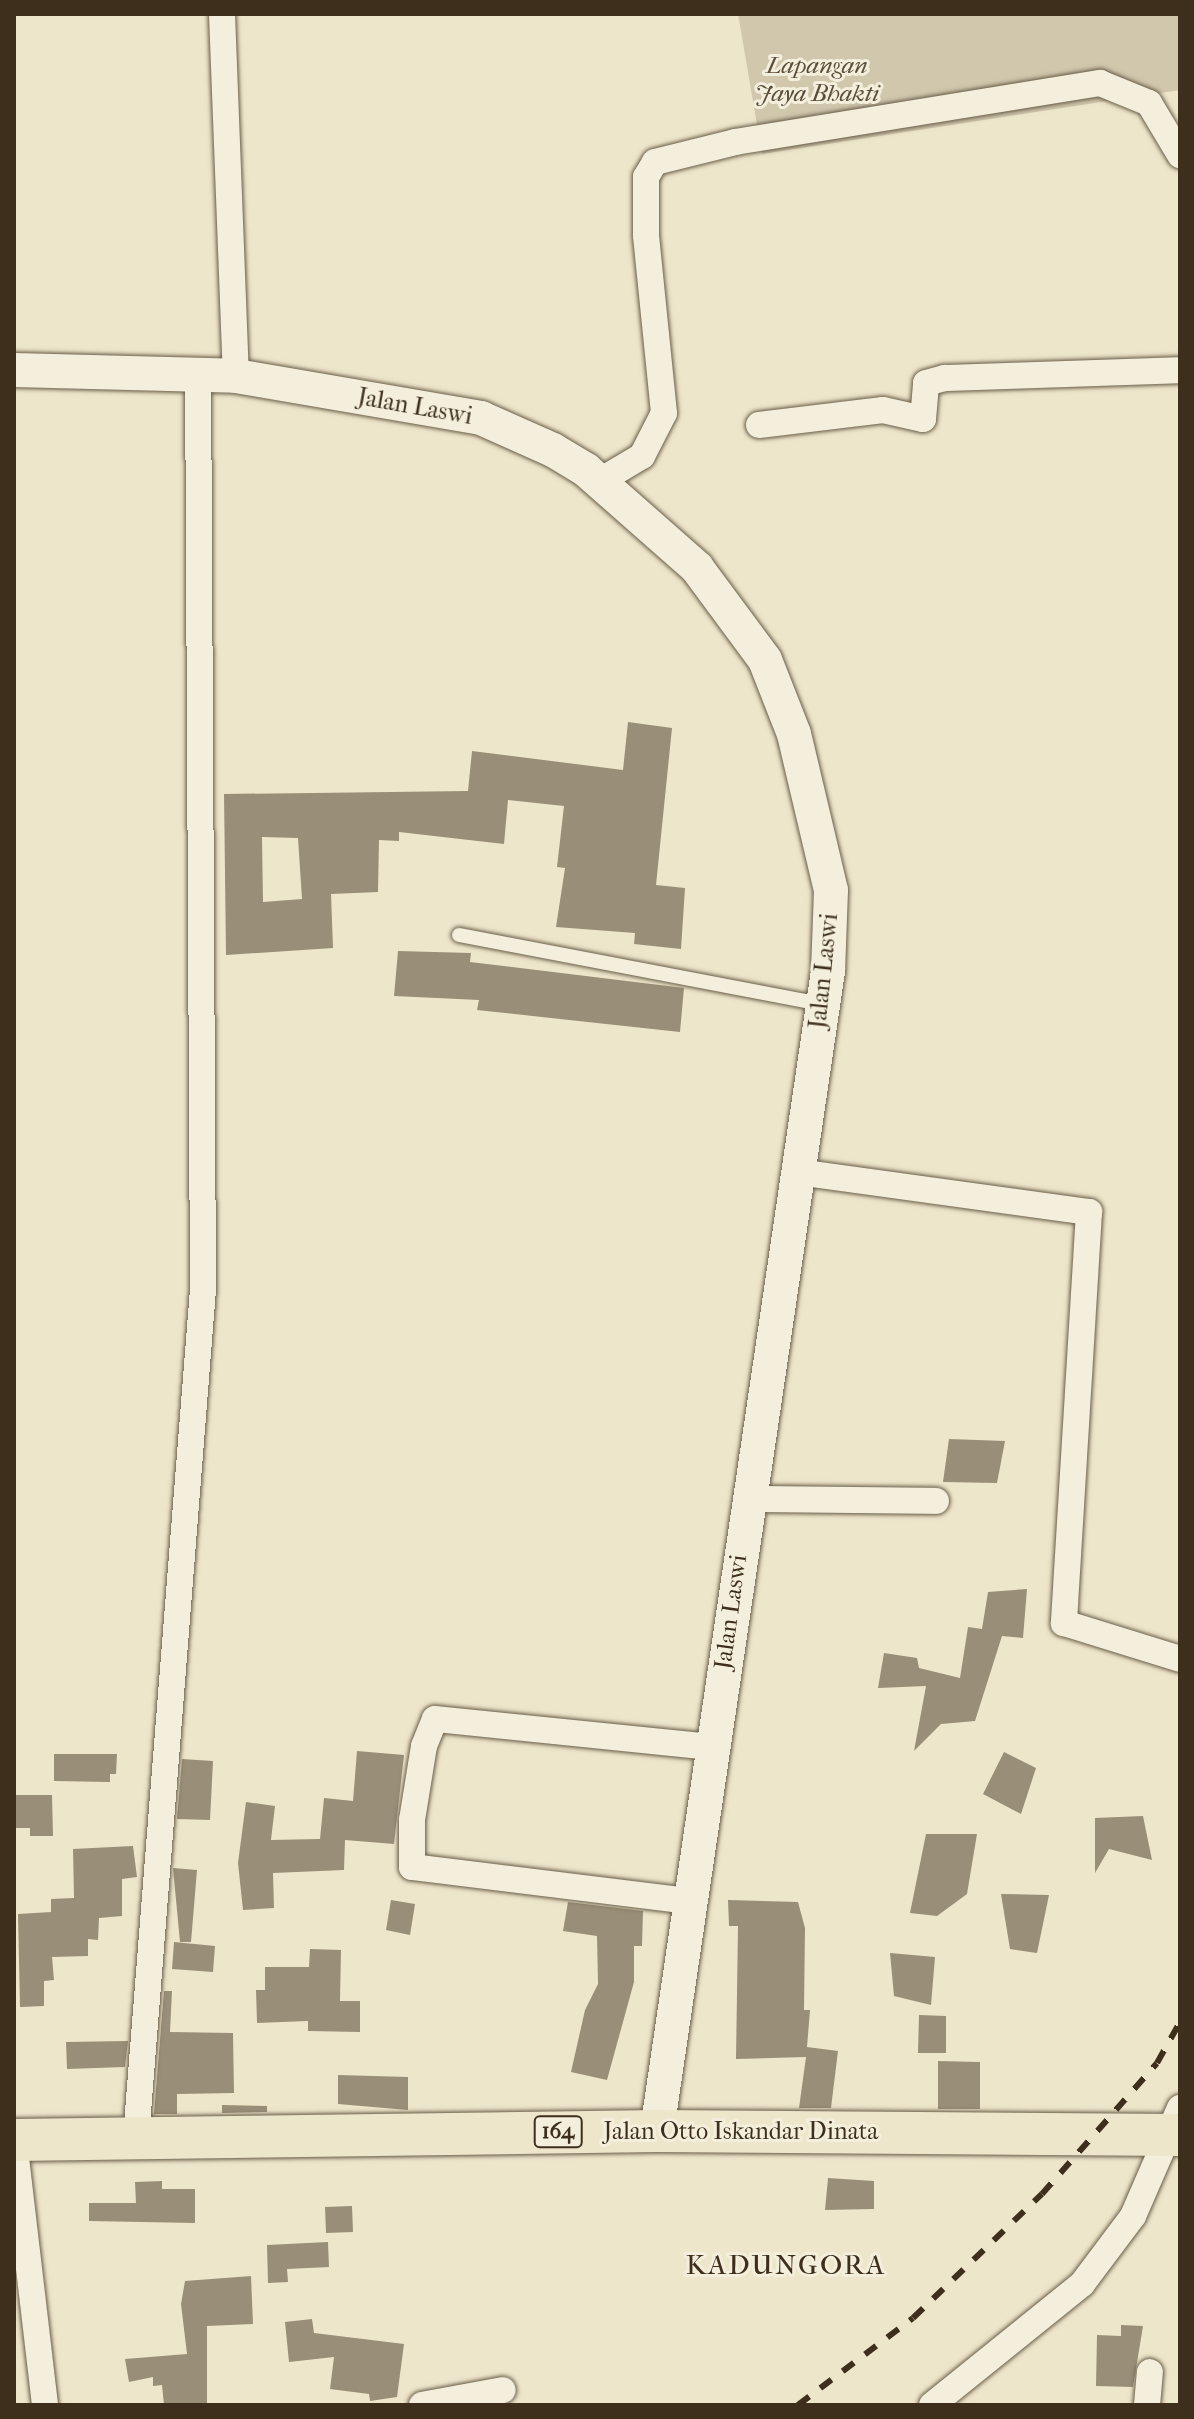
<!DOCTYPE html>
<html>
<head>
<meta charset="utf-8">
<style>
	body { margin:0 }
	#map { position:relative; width:1194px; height:2419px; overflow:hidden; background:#eee6cb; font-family:"IM FELL French Canon",serif }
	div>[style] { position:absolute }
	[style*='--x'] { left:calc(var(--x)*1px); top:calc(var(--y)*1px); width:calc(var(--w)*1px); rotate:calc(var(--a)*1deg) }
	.green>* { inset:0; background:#d0c7ad }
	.building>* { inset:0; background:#998e77 }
	.roads { filter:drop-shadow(0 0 2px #695d48) drop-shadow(0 0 2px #695d48) }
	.service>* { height:14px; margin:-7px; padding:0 7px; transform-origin:7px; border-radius:7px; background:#f4efdd }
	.minor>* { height:26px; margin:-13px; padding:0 13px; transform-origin:13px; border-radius:13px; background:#f4efdd }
	.tertiary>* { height:34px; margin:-17px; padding:0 17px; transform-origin:17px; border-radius:17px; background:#f4efdd }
	.primary>* { height:42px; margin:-21px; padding:0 21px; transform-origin:21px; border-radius:21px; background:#eee6cb }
	.rail>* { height:6px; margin-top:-3px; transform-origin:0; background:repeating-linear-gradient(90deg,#3d2f1c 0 14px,transparent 0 28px) }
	span { translate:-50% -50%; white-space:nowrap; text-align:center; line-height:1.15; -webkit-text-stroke:6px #f4efdd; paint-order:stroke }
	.shield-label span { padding:2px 6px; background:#f4efdd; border:2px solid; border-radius:6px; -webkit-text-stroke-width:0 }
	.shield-label { font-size:22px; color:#3d2f1c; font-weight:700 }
	.park-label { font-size:24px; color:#5a4d39; font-style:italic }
	.street-label { font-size:24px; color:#3d2f1c }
	.quarter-label { font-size:28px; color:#3d2f1c; letter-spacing:2px }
	.frame { position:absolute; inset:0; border:16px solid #3d2f1c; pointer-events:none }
</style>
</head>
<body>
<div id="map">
	<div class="green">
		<div style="clip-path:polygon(738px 14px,1180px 14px,1180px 90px,762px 154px)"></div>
	</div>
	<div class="building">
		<div style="clip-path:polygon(evenodd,628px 722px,672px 728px,656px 885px,685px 888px,681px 949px,634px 944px,635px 933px,556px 927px,565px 868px,557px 867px,564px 806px,508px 800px,504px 844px,399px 832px,399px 841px,379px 840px,378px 892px,331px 894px,333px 948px,226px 955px,224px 794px,468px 791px,472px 751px,623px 770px,628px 722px,262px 837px,298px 838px,302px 899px,263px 902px,262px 837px)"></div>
		<div style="clip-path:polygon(398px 951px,471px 953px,470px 962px,684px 988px,680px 1032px,477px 1010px,479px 1000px,394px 996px)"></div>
		<div style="clip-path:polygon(949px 1439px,1005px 1441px,997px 1483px,943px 1482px)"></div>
		<div style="clip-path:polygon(1027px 1589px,1023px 1638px,1002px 1636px,975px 1721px,941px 1724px,914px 1751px,926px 1686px,878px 1688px,884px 1653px,917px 1658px,919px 1668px,960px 1678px,968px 1627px,982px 1629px,988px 1592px)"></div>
		<div style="clip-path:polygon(357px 1751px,404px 1755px,394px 1844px,345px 1840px,344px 1870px,273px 1873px,274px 1908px,243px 1910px,238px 1863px,246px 1802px,275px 1806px,271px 1840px,320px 1839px,324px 1798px,353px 1801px)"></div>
		<div style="clip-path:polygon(1004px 1752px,1036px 1768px,1021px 1814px,983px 1794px)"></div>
		<div style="clip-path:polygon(54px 1754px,117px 1754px,116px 1774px,110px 1774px,110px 1782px,54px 1781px)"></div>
		<div style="clip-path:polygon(182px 1759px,213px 1761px,210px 1820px,177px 1819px)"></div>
		<div style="clip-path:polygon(14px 1795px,52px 1795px,53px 1836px,30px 1836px,30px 1828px,14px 1828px)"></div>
		<div style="clip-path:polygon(1143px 1816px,1152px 1860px,1109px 1849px,1095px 1873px,1095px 1818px)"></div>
		<div style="clip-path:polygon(926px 1834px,977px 1834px,967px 1894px,937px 1916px,910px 1913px)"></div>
		<div style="clip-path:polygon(133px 1846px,137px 1877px,122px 1879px,122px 1916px,99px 1918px,98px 1940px,88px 1939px,88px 1956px,52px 1957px,54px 1980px,44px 1981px,44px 2006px,20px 2007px,18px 1914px,51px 1912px,51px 1899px,74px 1898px,73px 1849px)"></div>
		<div style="clip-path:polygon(173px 1868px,197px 1870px,191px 1942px,180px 1942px)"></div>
		<div style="clip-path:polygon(1001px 1894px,1049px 1895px,1037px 1953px,1010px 1949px)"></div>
		<div style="clip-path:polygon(391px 1900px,415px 1904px,410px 1935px,386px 1930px)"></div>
		<div style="clip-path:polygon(728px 1900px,798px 1902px,805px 1928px,804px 2010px,810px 2010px,807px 2047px,838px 2051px,831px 2108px,799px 2108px,806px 2057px,736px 2059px,738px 1926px,729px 1926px)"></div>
		<div style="clip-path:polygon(568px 1902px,643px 1911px,642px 1946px,634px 1946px,634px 1982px,607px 2080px,571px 2072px,585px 2010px,598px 1984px,597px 1936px,563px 1931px)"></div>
		<div style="clip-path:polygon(174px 1942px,215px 1946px,213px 1972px,172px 1969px)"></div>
		<div style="clip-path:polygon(310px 1949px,341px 1950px,340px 2001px,360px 2001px,360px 2032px,308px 2031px,308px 2021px,257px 2023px,256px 1990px,265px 1990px,265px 1967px,309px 1967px)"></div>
		<div style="clip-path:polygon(890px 1953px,935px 1957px,931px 2005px,894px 1996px)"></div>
		<div style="clip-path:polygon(164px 1991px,172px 1991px,170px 2032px,233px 2033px,234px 2093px,177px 2094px,177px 2114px,154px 2114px)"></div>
		<div style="clip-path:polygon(919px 2015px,946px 2016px,946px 2053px,918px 2053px)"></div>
		<div style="clip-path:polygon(128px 2041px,125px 2067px,67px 2069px,66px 2042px)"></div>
		<div style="clip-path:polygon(938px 2061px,980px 2062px,980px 2109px,938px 2109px)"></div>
		<div style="clip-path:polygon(338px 2075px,408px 2077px,408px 2110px,338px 2104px)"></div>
		<div style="clip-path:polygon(222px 2105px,267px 2106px,267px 2112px,222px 2113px)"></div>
		<div style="clip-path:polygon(828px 2178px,874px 2181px,874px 2209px,825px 2210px)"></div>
		<div style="clip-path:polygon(162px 2181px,162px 2189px,195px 2189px,195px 2223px,89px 2221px,89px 2203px,136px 2203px,135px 2182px)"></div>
		<div style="clip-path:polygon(352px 2206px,353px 2232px,326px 2233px,325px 2207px)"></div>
		<div style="clip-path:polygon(328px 2242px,329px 2267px,287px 2269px,288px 2282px,268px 2283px,267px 2245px)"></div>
		<div style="clip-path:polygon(251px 2276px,253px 2324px,207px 2326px,207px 2405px,164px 2405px,162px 2385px,153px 2386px,153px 2377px,129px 2382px,125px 2359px,187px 2354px,181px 2304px,185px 2281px)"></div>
		<div style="clip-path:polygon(312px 2319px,314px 2333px,404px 2344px,397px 2397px,370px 2401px,369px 2394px,330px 2389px,334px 2357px,289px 2362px,285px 2322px)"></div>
		<div style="clip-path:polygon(1121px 2325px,1143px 2326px,1133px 2387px,1096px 2386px,1097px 2335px,1121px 2336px)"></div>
	</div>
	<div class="roads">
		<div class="service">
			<div style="--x:459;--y:935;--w:369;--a:10.8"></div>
		</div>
		<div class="minor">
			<div style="--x:222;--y:14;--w:362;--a:87.8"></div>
			<div style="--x:759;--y:425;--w:125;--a:-6.9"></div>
			<div style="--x:883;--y:410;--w:41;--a:12.7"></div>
			<div style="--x:923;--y:419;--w:36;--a:-85"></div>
			<div style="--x:926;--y:383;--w:20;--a:-15"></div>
			<div style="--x:945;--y:378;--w:235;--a:-1.9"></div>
			<div style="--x:600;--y:481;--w:49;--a:-30.8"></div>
			<div style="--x:642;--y:456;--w:48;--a:-62.9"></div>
			<div style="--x:664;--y:413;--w:179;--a:-95.8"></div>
			<div style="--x:646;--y:235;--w:58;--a:-90"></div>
			<div style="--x:646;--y:177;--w:17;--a:-59"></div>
			<div style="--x:655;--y:162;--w:82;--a:-14"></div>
			<div style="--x:735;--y:142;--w:370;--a:-9.2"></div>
			<div style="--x:1100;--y:83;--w:53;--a:22.2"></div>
			<div style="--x:1149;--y:103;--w:61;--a:59.2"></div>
			<div style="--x:797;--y:1172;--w:295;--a:7.8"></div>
			<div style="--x:1089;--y:1212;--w:412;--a:93.5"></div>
			<div style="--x:1064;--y:1623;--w:121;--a:17.2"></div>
			<div style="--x:748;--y:1499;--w:188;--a:0.6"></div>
			<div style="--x:689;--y:1901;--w:279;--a:-173"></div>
			<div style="--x:412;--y:1867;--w:47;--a:-90"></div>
			<div style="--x:412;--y:1820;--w:75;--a:-80.8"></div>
			<div style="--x:424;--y:1746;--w:29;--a:-68"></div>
			<div style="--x:435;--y:1719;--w:277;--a:5.8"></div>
			<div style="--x:136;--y:2137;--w:850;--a:-85.48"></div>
			<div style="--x:203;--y:1290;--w:919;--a:-90.31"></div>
			<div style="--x:14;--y:2141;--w:266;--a:83.3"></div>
			<div style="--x:422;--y:2405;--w:82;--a:-10.5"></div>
			<div style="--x:932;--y:2405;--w:193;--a:-38.9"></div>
			<div style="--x:1082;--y:2284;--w:85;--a:-53.1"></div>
			<div style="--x:1133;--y:2216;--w:118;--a:-66.5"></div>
			<div style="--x:1147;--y:2405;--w:33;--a:-85"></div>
		</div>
		<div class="tertiary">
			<div style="--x:14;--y:370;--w:222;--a:1.5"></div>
			<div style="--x:236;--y:376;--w:249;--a:9.7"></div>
			<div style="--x:481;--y:418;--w:79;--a:24"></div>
			<div style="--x:553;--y:450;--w:39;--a:31"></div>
			<div style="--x:586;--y:470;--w:148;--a:41.4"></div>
			<div style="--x:697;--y:568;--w:114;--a:53.5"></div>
			<div style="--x:765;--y:660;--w:79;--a:68.6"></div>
			<div style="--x:794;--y:734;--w:160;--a:76.7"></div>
			<div style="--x:831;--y:890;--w:81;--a:92.1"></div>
			<div style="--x:828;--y:971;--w:1173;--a:98.39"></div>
		</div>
		<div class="primary">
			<div style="--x:14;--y:2140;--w:643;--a:-0.8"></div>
			<div style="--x:657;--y:2131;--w:523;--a:0.44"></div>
		</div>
	</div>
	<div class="rail">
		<div style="--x:798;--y:2405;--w:144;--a:-37.1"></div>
		<div style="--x:913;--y:2318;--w:179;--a:-43.9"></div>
		<div style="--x:1042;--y:2194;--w:174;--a:-48.7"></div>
		<div style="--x:1157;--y:2063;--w:47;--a:-60.7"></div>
	</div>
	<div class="shield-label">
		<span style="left:558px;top:2132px">164</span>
	</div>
	<div class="park-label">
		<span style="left:817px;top:80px">Lapangan<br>Jaya Bhakti</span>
	</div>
	<div class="street-label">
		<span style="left:415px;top:407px;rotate:10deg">Jalan Laswi</span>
		<span style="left:824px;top:971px;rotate:-84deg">Jalan Laswi</span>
		<span style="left:731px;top:1612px;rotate:-82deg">Jalan Laswi</span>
		<span style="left:741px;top:2132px">Jalan Otto Iskandar Dinata</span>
	</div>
	<div class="quarter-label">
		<span style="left:786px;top:2265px">KADUNGORA</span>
	</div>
	<div class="frame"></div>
</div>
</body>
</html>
